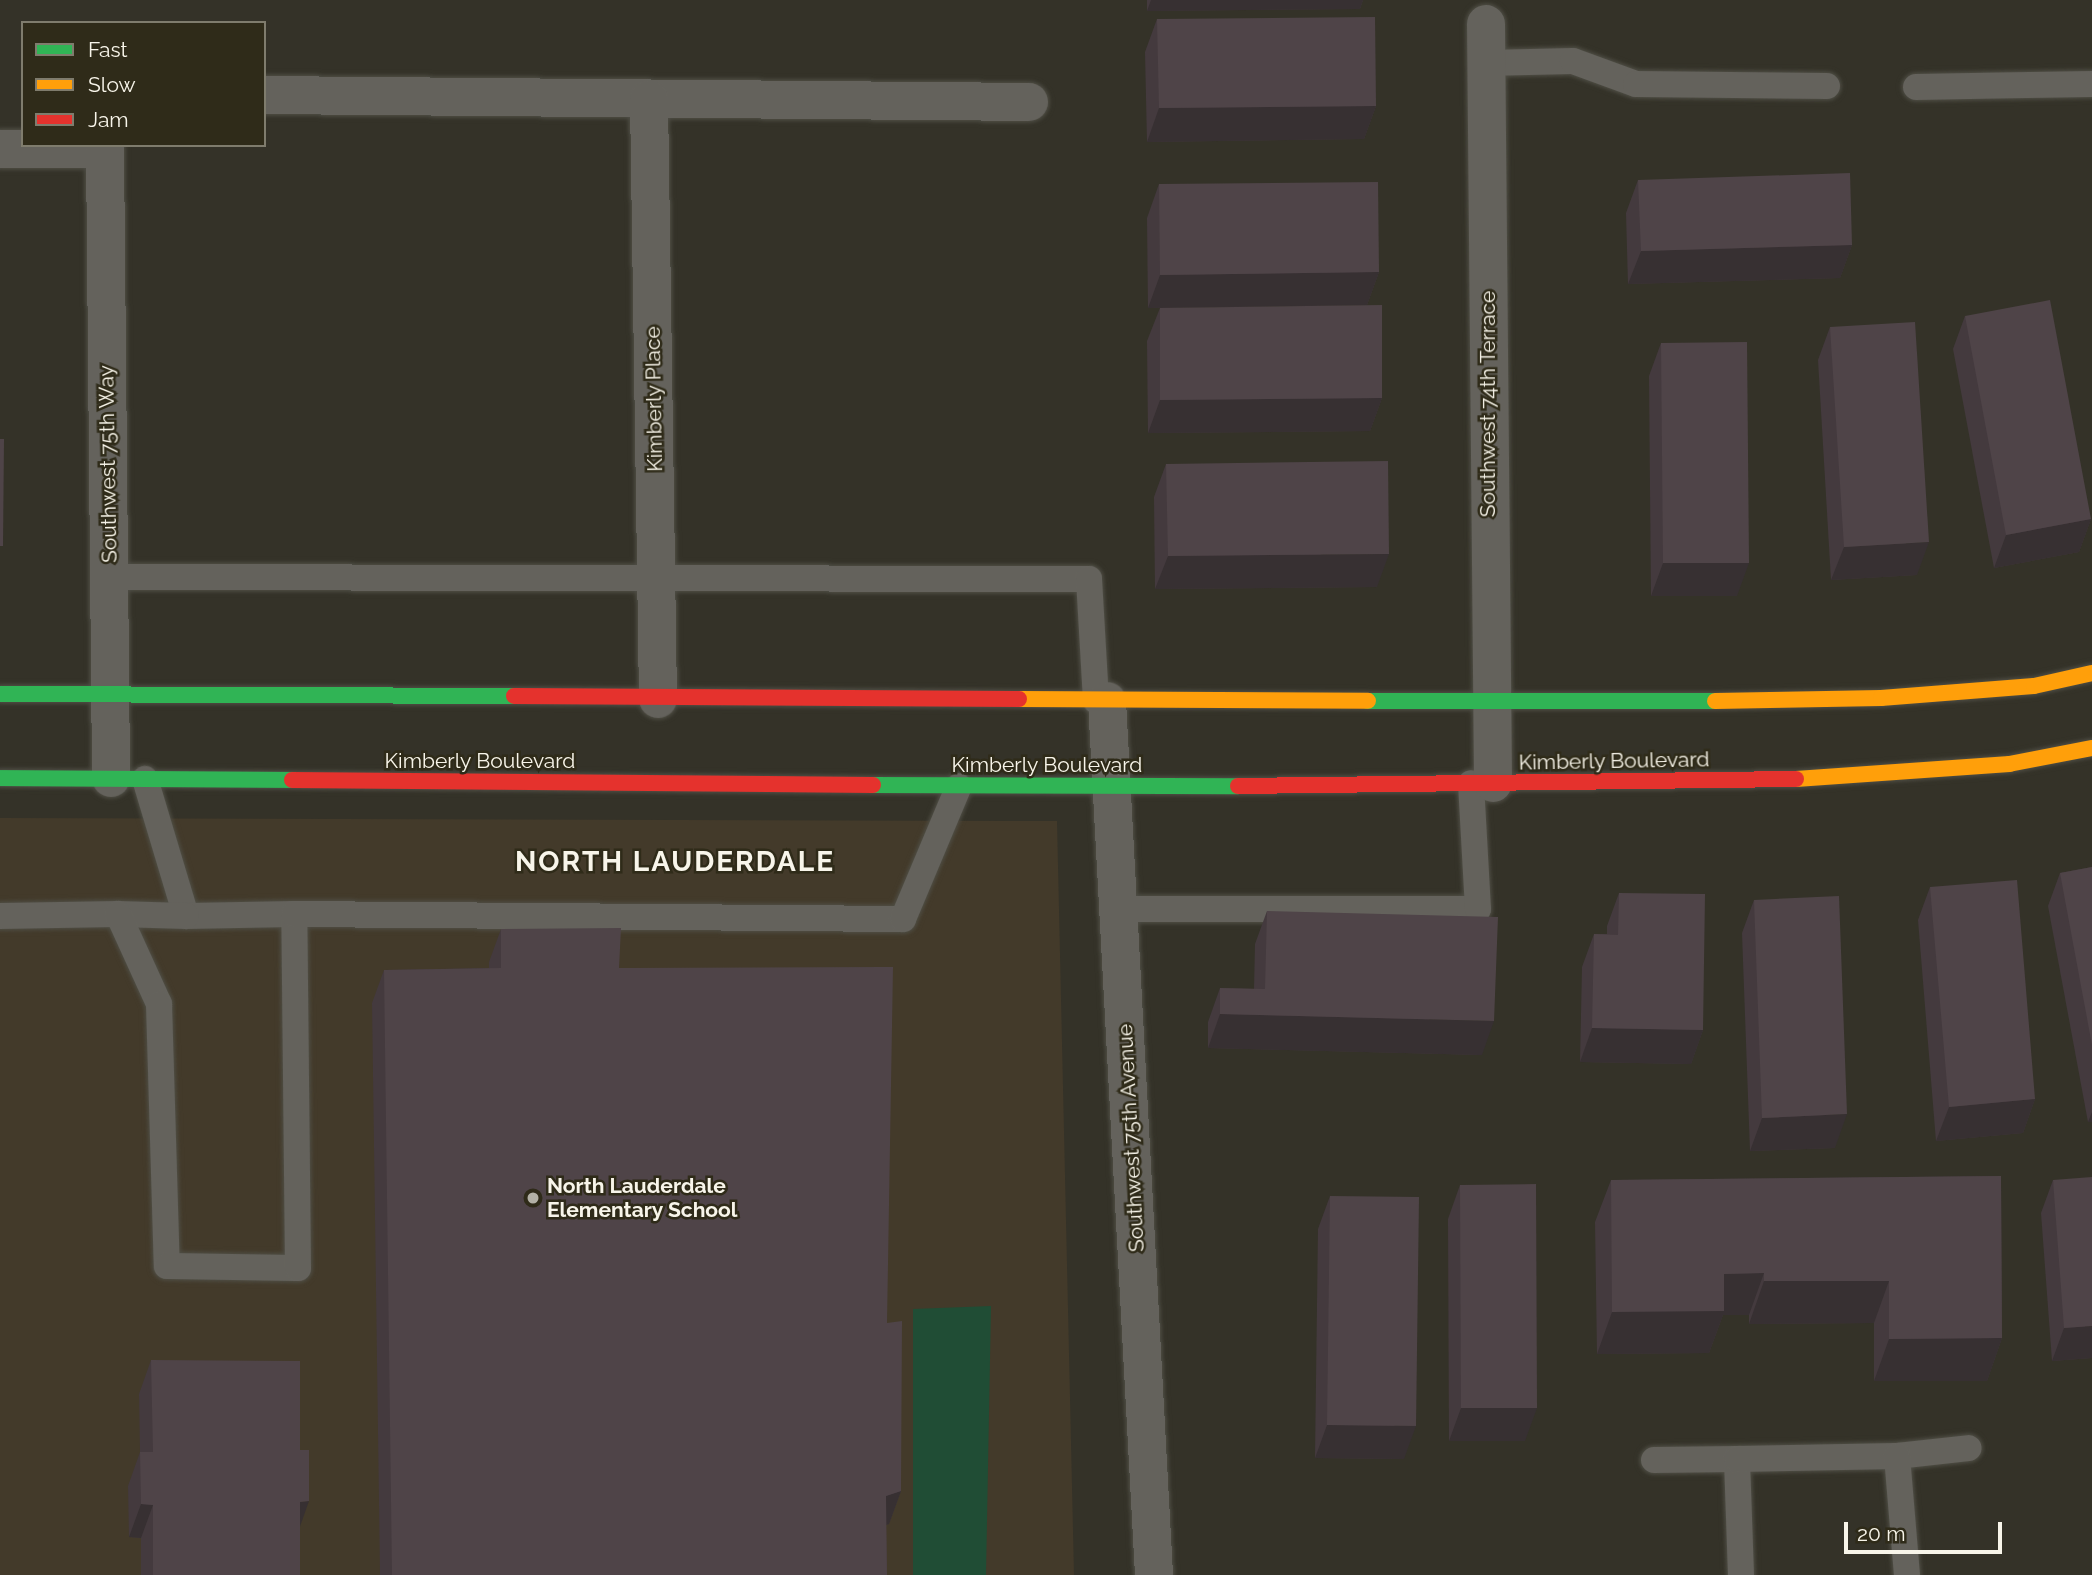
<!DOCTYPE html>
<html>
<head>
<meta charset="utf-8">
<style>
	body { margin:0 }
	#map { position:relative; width:2092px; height:1575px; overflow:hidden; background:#343228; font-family:Raleway,sans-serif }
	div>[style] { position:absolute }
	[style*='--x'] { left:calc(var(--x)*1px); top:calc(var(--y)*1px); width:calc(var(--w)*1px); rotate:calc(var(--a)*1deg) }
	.education>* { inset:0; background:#433a2a }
	.green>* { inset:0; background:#204d35 }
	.roads { filter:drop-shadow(0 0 2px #4f4e45) drop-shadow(0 0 2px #4f4e45) }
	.lane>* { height:26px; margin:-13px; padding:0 13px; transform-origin:13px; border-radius:13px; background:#64625c }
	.street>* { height:38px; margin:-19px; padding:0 19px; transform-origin:19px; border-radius:19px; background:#64625c }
	.fast>* { height:16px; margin:-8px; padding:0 8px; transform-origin:8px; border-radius:8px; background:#30b455 }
	.slow>* { height:16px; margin:-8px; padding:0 8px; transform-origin:8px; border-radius:8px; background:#ff9f0a }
	.jam>* { height:16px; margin:-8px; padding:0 8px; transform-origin:8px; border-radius:8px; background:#e5322d }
	.wall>* { inset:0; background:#443a3e }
	.shaded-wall>* { inset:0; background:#373032 }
	.building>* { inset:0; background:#4f4448 }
	.dots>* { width:19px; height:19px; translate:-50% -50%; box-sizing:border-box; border:4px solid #2f2b19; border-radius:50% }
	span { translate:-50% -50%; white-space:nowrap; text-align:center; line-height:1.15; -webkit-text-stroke:5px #2f2b19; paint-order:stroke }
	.street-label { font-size:21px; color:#f8f5ea }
	.poi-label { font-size:21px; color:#f8f5ea; font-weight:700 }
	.left { translate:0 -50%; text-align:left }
	.district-label { font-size:28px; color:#f8f5ea; font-weight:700; letter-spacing:2px }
	.legend { position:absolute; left:21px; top:21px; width:245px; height:126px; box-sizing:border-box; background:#2f2b19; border:2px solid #7f7c6d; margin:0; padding:9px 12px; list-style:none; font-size:21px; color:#f8f5ea }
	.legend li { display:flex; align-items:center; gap:14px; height:35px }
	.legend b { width:35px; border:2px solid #7f7c6d }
	.scale { position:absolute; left:1844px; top:1522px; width:158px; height:32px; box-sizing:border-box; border:4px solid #f8f5ea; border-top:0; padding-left:9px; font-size:21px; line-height:24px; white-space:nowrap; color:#f8f5ea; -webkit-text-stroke:5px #2f2b19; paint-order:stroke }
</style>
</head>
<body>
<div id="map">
	<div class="education">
		<div style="clip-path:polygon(0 818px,1057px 821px,1074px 1575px,0 1575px)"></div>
	</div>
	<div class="green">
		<div style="clip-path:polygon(991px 1306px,986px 1575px,913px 1575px,913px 1309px)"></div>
	</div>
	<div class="roads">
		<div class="lane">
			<div style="--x:1486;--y:63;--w:87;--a:-1.3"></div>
			<div style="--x:1573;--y:61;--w:67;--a:20.1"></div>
			<div style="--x:1636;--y:84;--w:191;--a:0.6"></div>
			<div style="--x:1916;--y:87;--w:176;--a:-1"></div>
			<div style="--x:109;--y:577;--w:980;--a:0.12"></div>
			<div style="--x:1089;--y:579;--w:122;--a:86.7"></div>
			<div style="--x:145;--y:779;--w:143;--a:73.3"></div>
			<div style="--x:186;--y:916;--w:108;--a:-1.1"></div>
			<div style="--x:1118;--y:909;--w:360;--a:0"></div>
			<div style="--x:1478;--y:909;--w:126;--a:-93.2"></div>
			<div style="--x:118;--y:914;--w:68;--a:1.7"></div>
			<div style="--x:0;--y:916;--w:118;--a:-1"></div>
			<div style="--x:118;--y:914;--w:99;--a:65.5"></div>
			<div style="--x:159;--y:1004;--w:262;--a:88.3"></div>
			<div style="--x:167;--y:1266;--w:131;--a:0.9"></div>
			<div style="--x:298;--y:1268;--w:354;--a:-90.6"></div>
			<div style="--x:294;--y:914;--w:609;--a:0.47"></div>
			<div style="--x:903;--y:919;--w:144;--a:-67.2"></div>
			<div style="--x:1897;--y:1456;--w:72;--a:-6.3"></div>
			<div style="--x:1654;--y:1460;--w:83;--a:-0.7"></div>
			<div style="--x:1741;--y:1575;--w:116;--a:-92"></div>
			<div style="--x:1737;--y:1459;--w:160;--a:-1.1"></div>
			<div style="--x:1897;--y:1456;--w:119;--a:85.2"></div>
		</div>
		<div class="street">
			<div style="--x:1486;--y:24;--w:759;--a:89.47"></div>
			<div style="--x:264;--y:95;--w:765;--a:0.52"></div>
			<div style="--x:649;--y:99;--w:600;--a:89.14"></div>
			<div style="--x:0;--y:149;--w:105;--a:0"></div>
			<div style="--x:105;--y:149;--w:629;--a:89.45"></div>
			<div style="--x:1107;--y:701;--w:875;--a:86.92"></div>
		</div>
		<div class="fast">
			<div style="--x:0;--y:694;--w:514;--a:0.22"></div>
			<div style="--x:1368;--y:701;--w:347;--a:0"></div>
			<div style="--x:0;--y:778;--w:292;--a:0.4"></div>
			<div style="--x:873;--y:785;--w:365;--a:0.2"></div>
		</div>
		<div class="slow">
			<div style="--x:1019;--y:699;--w:349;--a:0.3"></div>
			<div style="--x:1715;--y:701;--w:166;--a:-1"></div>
			<div style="--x:1881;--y:698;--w:153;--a:-4.5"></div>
			<div style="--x:2034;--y:686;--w:59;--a:-12.6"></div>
			<div style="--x:1796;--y:779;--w:214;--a:-4"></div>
			<div style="--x:2009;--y:764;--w:85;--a:-10.9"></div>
		</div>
		<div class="jam">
			<div style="--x:514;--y:696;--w:505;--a:0.34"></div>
			<div style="--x:292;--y:780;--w:581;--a:0.49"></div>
			<div style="--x:1238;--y:786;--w:558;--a:-0.72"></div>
		</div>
	</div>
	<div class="wall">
		<div style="clip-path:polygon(1147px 0,1363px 0,1360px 9px,1147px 11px)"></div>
		<div style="clip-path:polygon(1157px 19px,1376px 106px,1364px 139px,1147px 142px,1145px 52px)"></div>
		<div style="clip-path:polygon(1638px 180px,1852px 245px,1840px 278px,1628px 284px,1626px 213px)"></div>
		<div style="clip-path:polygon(1159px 184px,1379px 272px,1367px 305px,1148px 308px,1147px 218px)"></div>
		<div style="clip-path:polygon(1160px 308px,1382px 398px,1370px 431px,1148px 433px,1147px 341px)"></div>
		<div style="clip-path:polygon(1965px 316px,2091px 519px,2079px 552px,1994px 568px,1953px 349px)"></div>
		<div style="clip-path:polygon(1830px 327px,1917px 575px,1831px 580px,1818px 360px)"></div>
		<div style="clip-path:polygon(1661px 343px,1737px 596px,1651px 596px,1649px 376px)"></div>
		<div style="clip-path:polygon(1166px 464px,1377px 587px,1155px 589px,1154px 497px)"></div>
		<div style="clip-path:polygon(2092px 867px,2092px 1122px,2088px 1122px,2048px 906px,2060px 873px)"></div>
		<div style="clip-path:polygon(1930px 887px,2035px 1099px,2023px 1133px,1936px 1141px,1918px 920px)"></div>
		<div style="clip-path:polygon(1619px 893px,1703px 1030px,1691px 1064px,1580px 1062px,1582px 967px,1594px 934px,1607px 934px,1607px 926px)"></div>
		<div style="clip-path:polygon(1754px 900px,1835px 1148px,1750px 1151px,1742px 933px)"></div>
		<div style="clip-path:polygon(1267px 911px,1482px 1055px,1208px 1048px,1208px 1022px,1220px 988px,1254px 989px,1255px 944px)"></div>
		<div style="clip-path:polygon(501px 929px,619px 968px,887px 1323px,901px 1491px,889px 1524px,886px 1525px,887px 1575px,380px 1575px,372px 1003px,384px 970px,489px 968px,489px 962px)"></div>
		<div style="clip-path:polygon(2001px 1176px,2002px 1338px,1987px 1381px,1874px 1381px,1874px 1323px,1749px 1324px,1749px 1315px,1723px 1315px,1709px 1353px,1597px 1354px,1595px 1222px,1611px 1180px)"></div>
		<div style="clip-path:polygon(2053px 1180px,2092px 1358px,2052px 1361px,2041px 1213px)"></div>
		<div style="clip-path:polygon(1460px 1185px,1525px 1441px,1449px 1441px,1448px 1219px)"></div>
		<div style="clip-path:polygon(1330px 1196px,1404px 1459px,1315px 1458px,1318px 1229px)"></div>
		<div style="clip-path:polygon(151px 1360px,300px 1527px,300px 1575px,141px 1575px,141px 1538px,129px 1537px,128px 1486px,140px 1452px,139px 1394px)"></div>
	</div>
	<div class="shaded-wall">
		<div style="clip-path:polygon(1151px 0,1363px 0,1360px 9px,1147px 11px)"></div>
		<div style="clip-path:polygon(1376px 106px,1364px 139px,1147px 142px,1159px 108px)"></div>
		<div style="clip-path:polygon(1852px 245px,1840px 278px,1628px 284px,1641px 251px)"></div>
		<div style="clip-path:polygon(1379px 272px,1367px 305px,1148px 308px,1160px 275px)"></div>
		<div style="clip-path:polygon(1382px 398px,1370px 431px,1148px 433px,1160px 400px)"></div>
		<div style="clip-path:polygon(2091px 519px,2079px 552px,1994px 568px,2006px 535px)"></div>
		<div style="clip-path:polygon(1929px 542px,1917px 575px,1831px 580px,1844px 547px)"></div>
		<div style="clip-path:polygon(1389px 554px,1377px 587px,1155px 589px,1168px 556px)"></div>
		<div style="clip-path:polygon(1663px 563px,1749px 563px,1737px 596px,1651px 596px)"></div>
		<div style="clip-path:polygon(1220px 1014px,1494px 1021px,1482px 1055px,1208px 1048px)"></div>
		<div style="clip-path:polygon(1592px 1028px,1703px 1030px,1691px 1064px,1580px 1062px)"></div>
		<div style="clip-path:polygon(2035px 1099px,2023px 1133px,1936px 1141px,1949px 1107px)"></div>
		<div style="clip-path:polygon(2092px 1112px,2092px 1122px,2088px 1122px)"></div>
		<div style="clip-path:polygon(1847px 1114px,1835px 1148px,1750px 1151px,1762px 1118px)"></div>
		<div style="clip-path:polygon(1764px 1273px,1749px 1315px,1723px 1315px,1709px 1353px,1597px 1354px,1612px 1312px,1724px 1274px)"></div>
		<div style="clip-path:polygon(1764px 1281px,1889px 1281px,1874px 1323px,1749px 1324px)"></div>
		<div style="clip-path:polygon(2092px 1326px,2092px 1358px,2052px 1361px,2064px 1328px)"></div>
		<div style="clip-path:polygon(2002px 1338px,1987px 1381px,1874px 1381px,1889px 1339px)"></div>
		<div style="clip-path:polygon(1461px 1408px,1537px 1408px,1525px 1441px,1449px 1441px)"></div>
		<div style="clip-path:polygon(1327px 1425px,1416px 1426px,1404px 1459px,1315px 1458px)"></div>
		<div style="clip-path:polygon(901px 1491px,889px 1524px,873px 1529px,886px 1496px)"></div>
		<div style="clip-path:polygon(309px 1501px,297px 1535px,300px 1502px)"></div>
		<div style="clip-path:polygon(141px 1504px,153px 1505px,141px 1538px,129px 1537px)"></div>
	</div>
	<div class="building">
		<div style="clip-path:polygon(1375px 17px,1376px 106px,1159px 108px,1157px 19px)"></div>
		<div style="clip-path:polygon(1850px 173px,1852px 245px,1641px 251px,1638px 180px)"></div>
		<div style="clip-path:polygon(1378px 182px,1379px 272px,1160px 275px,1159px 184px)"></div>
		<div style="clip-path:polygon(2050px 300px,2091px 519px,2006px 535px,1965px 316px)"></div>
		<div style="clip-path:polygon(1382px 305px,1382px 398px,1160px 400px,1160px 308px)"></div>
		<div style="clip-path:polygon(1915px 322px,1929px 542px,1844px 547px,1830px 327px)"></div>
		<div style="clip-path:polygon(1747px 342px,1749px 563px,1663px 563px,1661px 343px)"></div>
		<div style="clip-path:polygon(0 439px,4px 439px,3px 546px,0 546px)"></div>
		<div style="clip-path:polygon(1388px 461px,1389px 554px,1168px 556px,1166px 464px)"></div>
		<div style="clip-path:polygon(2092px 867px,2092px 1045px,2060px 873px)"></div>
		<div style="clip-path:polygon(2017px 880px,2035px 1099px,1949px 1107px,1930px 887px)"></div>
		<div style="clip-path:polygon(1619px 893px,1705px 894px,1703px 1030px,1592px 1028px,1594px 934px,1618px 935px)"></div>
		<div style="clip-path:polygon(1839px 896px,1847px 1114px,1762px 1118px,1754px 900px)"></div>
		<div style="clip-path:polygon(1267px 911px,1498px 917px,1494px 1021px,1220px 1014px,1220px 988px,1265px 989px)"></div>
		<div style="clip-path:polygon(621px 928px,619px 968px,893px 967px,887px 1323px,902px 1321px,901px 1491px,886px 1496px,887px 1575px,392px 1575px,384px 970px,501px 968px,501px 929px)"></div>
		<div style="clip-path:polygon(2001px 1176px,2002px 1338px,1889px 1339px,1889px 1281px,1764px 1281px,1764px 1273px,1724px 1274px,1724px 1311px,1612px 1312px,1611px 1180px)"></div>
		<div style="clip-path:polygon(2092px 1177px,2092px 1326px,2064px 1328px,2053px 1180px)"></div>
		<div style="clip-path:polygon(1536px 1184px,1537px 1408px,1461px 1408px,1460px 1185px)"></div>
		<div style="clip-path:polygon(1330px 1196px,1419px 1197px,1416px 1426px,1327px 1425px)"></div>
		<div style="clip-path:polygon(151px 1360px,300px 1361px,300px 1450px,309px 1450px,309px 1501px,300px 1502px,300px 1575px,153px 1575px,153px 1505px,141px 1504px,140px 1452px,153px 1452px)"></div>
	</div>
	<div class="dots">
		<div style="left:533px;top:1198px;background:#b3b1a6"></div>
	</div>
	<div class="street-label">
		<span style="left:654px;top:399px;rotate:-91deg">Kimberly Place</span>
		<span style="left:1488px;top:404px;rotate:-90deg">Southwest 74th Terrace</span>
		<span style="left:108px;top:464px;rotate:-91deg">Southwest 75th Way</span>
		<span style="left:480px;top:761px">Kimberly Boulevard</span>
		<span style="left:1614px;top:761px;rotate:-1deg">Kimberly Boulevard</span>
		<span style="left:1047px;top:765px">Kimberly Boulevard</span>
		<span style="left:1131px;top:1138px;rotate:-93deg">Southwest 75th Avenue</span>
	</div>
	<div class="poi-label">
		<span class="left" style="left:547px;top:1198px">North Lauderdale<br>Elementary School</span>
	</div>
	<div class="district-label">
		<span style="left:675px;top:862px">NORTH LAUDERDALE</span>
	</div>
	<ul class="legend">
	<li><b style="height:9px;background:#30b455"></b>Fast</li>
	<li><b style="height:9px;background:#ff9f0a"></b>Slow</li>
	<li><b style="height:9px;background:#e5322d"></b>Jam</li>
	</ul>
	<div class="scale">20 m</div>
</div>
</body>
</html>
